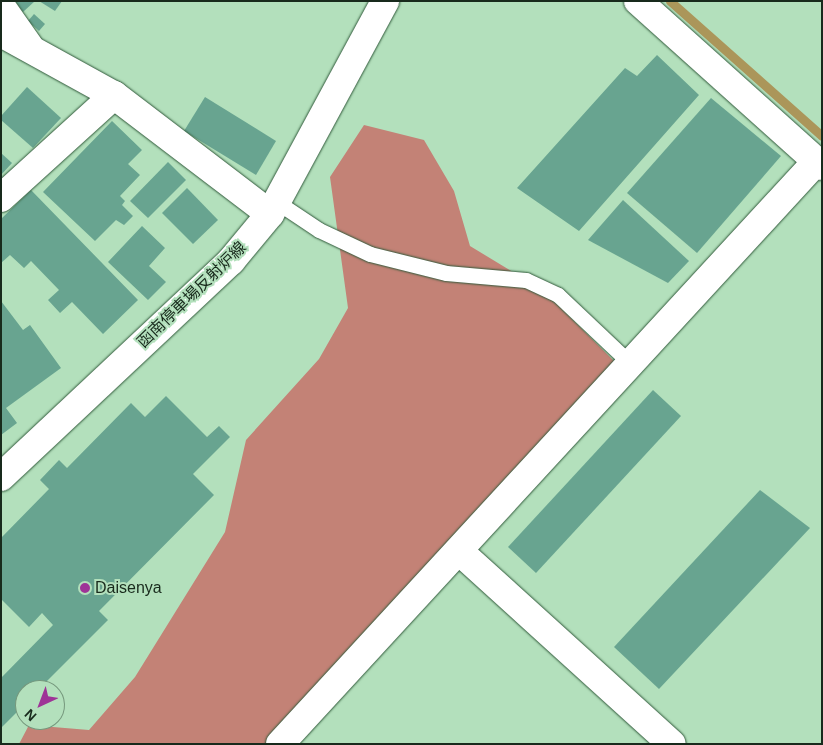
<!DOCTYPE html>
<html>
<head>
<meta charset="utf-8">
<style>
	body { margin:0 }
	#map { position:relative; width:823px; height:745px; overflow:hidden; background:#b3e0bc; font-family:Arial,"Noto Sans JP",sans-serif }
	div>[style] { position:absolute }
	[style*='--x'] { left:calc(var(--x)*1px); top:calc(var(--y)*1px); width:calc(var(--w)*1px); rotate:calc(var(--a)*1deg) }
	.forest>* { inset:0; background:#c38276 }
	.stream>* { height:9px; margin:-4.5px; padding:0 4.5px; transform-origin:4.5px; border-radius:4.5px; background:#ab965a }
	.building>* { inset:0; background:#68a490 }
	.roads { filter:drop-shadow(0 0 1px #30593a) drop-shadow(0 0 1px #30593a) }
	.lane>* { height:15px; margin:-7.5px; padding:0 7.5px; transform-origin:7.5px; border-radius:7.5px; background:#fff }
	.street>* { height:28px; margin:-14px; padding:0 14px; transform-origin:14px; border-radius:14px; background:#fff }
	.secondary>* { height:28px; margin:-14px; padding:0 14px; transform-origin:14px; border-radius:14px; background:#fff }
	.dots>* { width:14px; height:14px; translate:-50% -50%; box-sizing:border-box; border:2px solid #b3e0bc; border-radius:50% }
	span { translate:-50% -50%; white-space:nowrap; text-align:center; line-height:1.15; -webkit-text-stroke:4px #b3e0bc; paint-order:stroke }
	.street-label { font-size:16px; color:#182a1c }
	.poi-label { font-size:16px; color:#182a1c }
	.left { translate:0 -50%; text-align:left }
	.frame { position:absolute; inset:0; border:2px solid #182a1c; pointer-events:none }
	.north { position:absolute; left:15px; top:680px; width:50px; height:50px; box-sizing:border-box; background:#b3e0bc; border:1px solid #75977c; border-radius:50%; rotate:223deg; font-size:14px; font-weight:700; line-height:20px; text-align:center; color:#182a1c }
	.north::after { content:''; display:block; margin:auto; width:18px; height:22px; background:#9e3497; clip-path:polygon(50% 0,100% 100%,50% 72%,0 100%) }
</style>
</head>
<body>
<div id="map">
	<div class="forest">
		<div style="clip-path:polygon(364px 125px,424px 140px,454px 191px,470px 246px,526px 280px,558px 305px,616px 363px,286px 744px,19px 744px,29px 725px,89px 730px,135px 677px,225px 532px,246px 440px,319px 359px,348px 308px,330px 177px)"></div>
	</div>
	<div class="stream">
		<div style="--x:670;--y:1;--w:203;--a:41.6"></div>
	</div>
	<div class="building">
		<div style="clip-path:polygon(15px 1px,35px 1px,23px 12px)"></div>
		<div style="clip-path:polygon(39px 1px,62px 1px,55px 11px)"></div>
		<div style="clip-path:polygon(34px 14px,45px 24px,39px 31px,28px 21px)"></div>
		<div style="clip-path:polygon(657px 55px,699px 95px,579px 231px,517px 188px,625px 68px,637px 76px)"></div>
		<div style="clip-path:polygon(27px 87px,61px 118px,33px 148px,1px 120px,1px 116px)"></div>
		<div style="clip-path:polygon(205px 97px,276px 141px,256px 175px,184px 131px)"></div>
		<div style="clip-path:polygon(711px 98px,781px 156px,697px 253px,627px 193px)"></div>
		<div style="clip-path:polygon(112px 121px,142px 150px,128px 164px,140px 175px,120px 196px,125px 201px,122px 205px,133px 216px,124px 225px,116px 220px,95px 241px,43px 192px)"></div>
		<div style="clip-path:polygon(1px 153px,12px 163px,1px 175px)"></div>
		<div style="clip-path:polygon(168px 162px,186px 180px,148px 218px,130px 201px)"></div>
		<div style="clip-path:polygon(187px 188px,218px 220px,193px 244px,162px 213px)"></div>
		<div style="clip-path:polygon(31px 190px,138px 300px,103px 334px,72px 302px,60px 313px,48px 300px,59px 290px,31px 261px,24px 268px,10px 255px,1px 263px,1px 219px)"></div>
		<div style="clip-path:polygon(623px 200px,689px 261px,668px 283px,588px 240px)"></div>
		<div style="clip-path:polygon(142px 226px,165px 248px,149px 266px,166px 282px,148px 300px,108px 262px)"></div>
		<div style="clip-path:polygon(1px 301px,23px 330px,30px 325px,61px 368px,6px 408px,17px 423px,1px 435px)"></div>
		<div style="clip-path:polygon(653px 390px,681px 416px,536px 573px,508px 547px)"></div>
		<div style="clip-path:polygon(166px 396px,207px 437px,219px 426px,230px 437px,193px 474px,214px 495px,99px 611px,108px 620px,38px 690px,25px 690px,25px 704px,1px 728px,1px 678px,53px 625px,42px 613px,29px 627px,1px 599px,1px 538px,49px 489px,40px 480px,59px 460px,67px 468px,131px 403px,145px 417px)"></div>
		<div style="clip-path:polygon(760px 490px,810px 528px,659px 689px,614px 647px)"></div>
	</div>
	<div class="roads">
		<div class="lane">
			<div style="--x:277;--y:202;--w:50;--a:33.7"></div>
			<div style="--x:319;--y:230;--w:56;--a:25.2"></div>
			<div style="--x:370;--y:254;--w:78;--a:14"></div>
			<div style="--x:446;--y:273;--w:80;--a:5"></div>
			<div style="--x:526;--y:280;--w:35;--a:25"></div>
			<div style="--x:558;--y:295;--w:100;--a:43.4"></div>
		</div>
		<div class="street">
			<div style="--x:638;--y:1;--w:247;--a:41.9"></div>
			<div style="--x:1;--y:6;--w:49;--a:55"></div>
			<div style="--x:1;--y:33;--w:129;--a:28.8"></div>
			<div style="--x:114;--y:95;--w:196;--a:37.3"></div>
			<div style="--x:1;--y:198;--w:153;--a:-42.3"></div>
			<div style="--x:459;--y:551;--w:287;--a:42.2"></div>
			<div style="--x:280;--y:744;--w:791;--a:-47.36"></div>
		</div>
		<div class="secondary">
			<div style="--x:1;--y:477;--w:316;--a:-43.2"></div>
			<div style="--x:231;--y:261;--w:61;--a:-50.3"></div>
			<div style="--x:270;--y:214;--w:242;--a:-61.6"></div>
		</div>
	</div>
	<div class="dots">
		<div style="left:85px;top:588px;background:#9e3497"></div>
	</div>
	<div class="street-label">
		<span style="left:192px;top:295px;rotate:-44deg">函南停車場反射炉線</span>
	</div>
	<div class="poi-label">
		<span class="left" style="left:95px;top:588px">Daisenya</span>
	</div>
	<div class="frame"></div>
	<div class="north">N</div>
</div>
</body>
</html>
